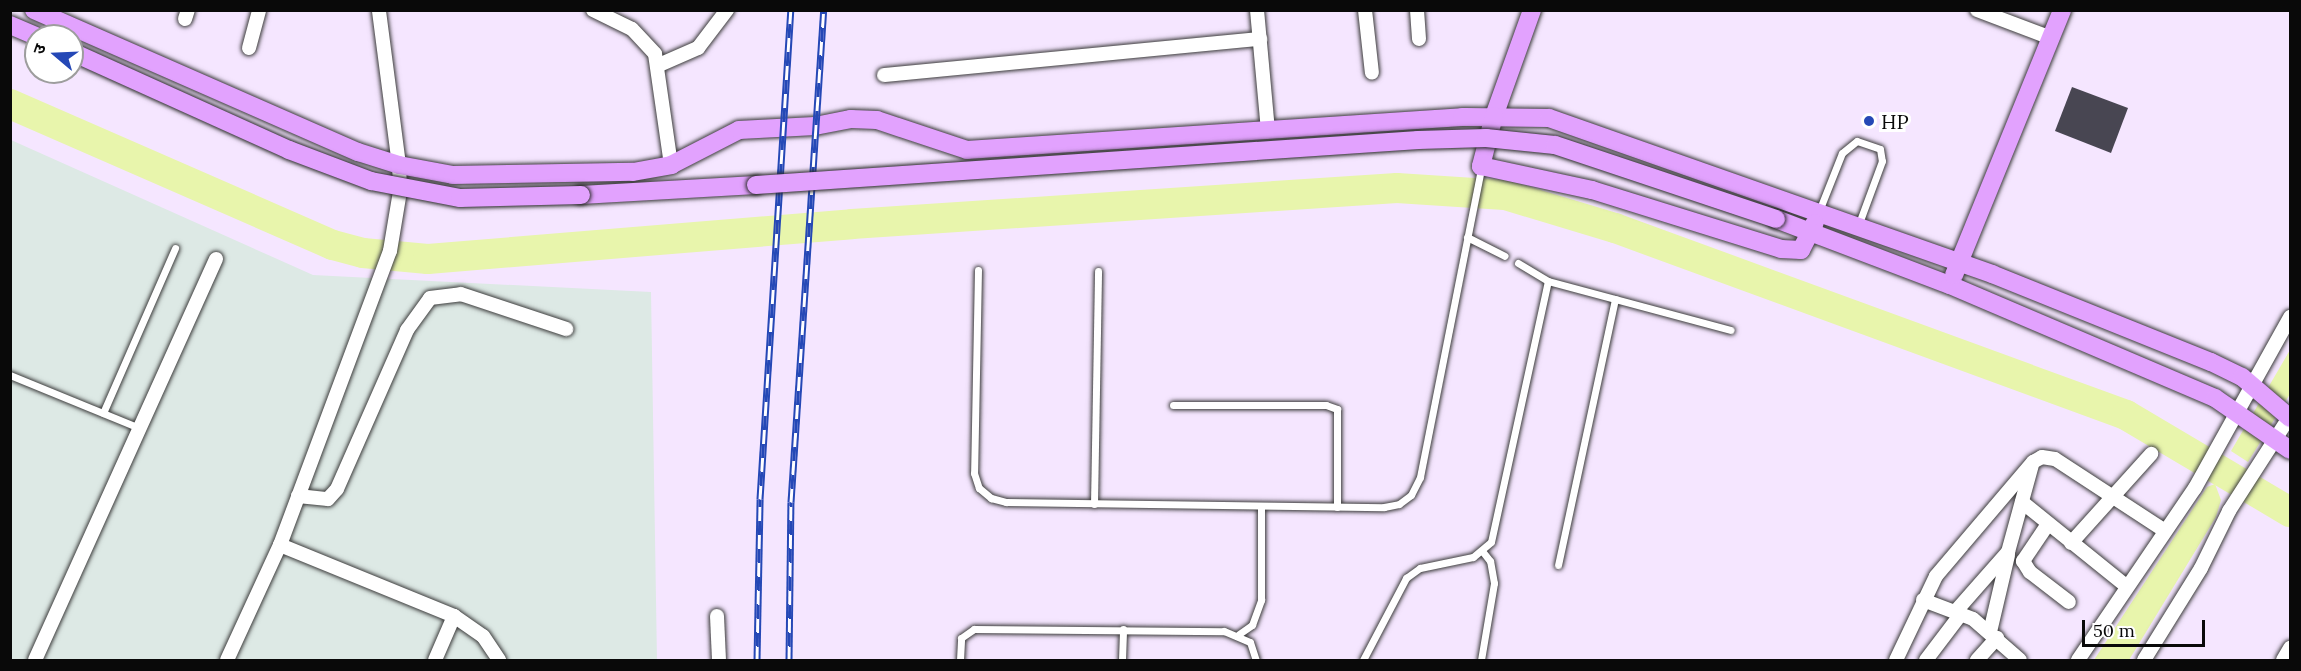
<!DOCTYPE html>
<html>
<head>
<meta charset="utf-8">
<style>
	body { margin:0 }
	#map { position:relative; width:2301px; height:671px; overflow:hidden; background:#f5e6ff; font-family:Lora,"Noto Sans Devanagari",serif }
	div>[style] { position:absolute }
	[style*='--x'] { left:calc(var(--x)*1px); top:calc(var(--y)*1px); width:calc(var(--w)*1px); rotate:calc(var(--a)*1deg) }
	.industrial>* { inset:0; background:#dde9e5 }
	.water>* { inset:0; background:#e8f5ac }
	.river>* { height:30px; margin:-15px; padding:0 15px; transform-origin:15px; border-radius:15px; background:#e8f5ac }
	.building>* { inset:0; background:#484652 }
	.roads { filter:drop-shadow(0 0 2px #3c3c3c) drop-shadow(0 0 2px #3c3c3c) }
	.lane>* { height:7px; margin:-3.5px; padding:0 3.5px; transform-origin:3.5px; border-radius:3.5px; background:#fff }
	.street>* { height:14px; margin:-7px; padding:0 7px; transform-origin:7px; border-radius:7px; background:#fff }
	.secondary>* { height:18px; margin:-9px; padding:0 9px; transform-origin:9px; border-radius:9px; background:#e2a2fe }
	.rail>* { height:7px; margin-top:-3.5px; transform-origin:0; background:repeating-linear-gradient(90deg,#fff 0 14px,#2548b6 0 28px); box-sizing:border-box; border-block:2px solid #2548b6 }
	.bridges { filter:drop-shadow(0 0 2px #2b2b2b) drop-shadow(0 0 2px #2b2b2b) }
	.secondary-bridge>* { height:18px; margin:-9px; padding:0 9px; transform-origin:9px; border-radius:9px; background:#e2a2fe }
	.dots>* { width:16px; height:16px; translate:-50% -50%; box-sizing:border-box; border:3px solid #fff; border-radius:50% }
	span { translate:-50% -50%; white-space:nowrap; text-align:center; line-height:1.15; -webkit-text-stroke:6px #fff; paint-order:stroke }
	.poi-label { font-size:20px; color:#090909 }
	.left { translate:0 -50%; text-align:left }
	.frame { position:absolute; inset:0; border:12px solid #090909; pointer-events:none }
	.north { position:absolute; left:24px; top:24px; width:60px; height:60px; box-sizing:border-box; background:#fff; border:2px solid #9d9d9d; border-radius:50%; rotate:289deg; font-size:16px; font-weight:700; line-height:24px; text-align:center; color:#090909 }
	.north::after { content:''; display:block; margin:auto; width:21px; height:27px; background:#2548b6; clip-path:polygon(50% 0,100% 100%,50% 72%,0 100%) }
	.scale { position:absolute; left:2082px; top:620px; width:123px; height:27px; box-sizing:border-box; border:3px solid #090909; border-top:0; padding-left:8px; font-size:18px; line-height:21px; white-space:nowrap; color:#090909; -webkit-text-stroke:4px #fff; paint-order:stroke }
</style>
</head>
<body>
<div id="map">
	<div class="industrial">
		<div style="clip-path:polygon(11px 140px,313px 275px,651px 292px,657px 660px,11px 660px)"></div>
	</div>
	<div class="water">
		<div style="clip-path:polygon(2290px 350px,2290px 394px,2248px 462px,2231px 451px)"></div>
		<div style="clip-path:polygon(2215px 484px,2221px 500px,2216px 517px,2129px 660px,2094px 660px,2207px 487px)"></div>
	</div>
	<div class="river">
		<div style="--x:10;--y:104;--w:352;--a:23.6"></div>
		<div style="--x:333;--y:245;--w:31;--a:15"></div>
		<div style="--x:363;--y:253;--w:65;--a:5.3"></div>
		<div style="--x:428;--y:259;--w:425;--a:-4.7"></div>
		<div style="--x:852;--y:224;--w:546;--a:-3.78"></div>
		<div style="--x:1397;--y:188;--w:108;--a:3.7"></div>
		<div style="--x:1505;--y:195;--w:115;--a:16.7"></div>
		<div style="--x:1615;--y:228;--w:544;--a:20.1"></div>
		<div style="--x:2126;--y:415;--w:191;--a:30.6"></div>
	</div>
	<div class="building">
		<div style="clip-path:polygon(2072px 87px,2128px 108px,2111px 153px,2055px 131px)"></div>
	</div>
	<div class="roads">
		<div class="lane">
			<div style="--x:1819;--y:211;--w:62;--a:-68.4"></div>
			<div style="--x:1842;--y:153;--w:19;--a:-39"></div>
			<div style="--x:1857;--y:141;--w:24;--a:19"></div>
			<div style="--x:1880;--y:149;--w:12;--a:81"></div>
			<div style="--x:1882;--y:161;--w:69;--a:110.3"></div>
			<div style="--x:1467;--y:237;--w:42;--a:26.6"></div>
			<div style="--x:1518;--y:263;--w:35;--a:31"></div>
			<div style="--x:1548;--y:281;--w:189;--a:15"></div>
			<div style="--x:978;--y:270;--w:203;--a:91.1"></div>
			<div style="--x:974;--y:473;--w:16;--a:72"></div>
			<div style="--x:979;--y:488;--w:16;--a:40"></div>
			<div style="--x:991;--y:498;--w:16;--a:15"></div>
			<div style="--x:1006;--y:502;--w:378;--a:0.8"></div>
			<div style="--x:1384;--y:507;--w:15;--a:-11"></div>
			<div style="--x:1399;--y:504;--w:15;--a:-37"></div>
			<div style="--x:1411;--y:495;--w:20;--a:-63"></div>
			<div style="--x:1420;--y:477;--w:315;--a:-78.8"></div>
			<div style="--x:10;--y:375;--w:139;--a:22.3"></div>
			<div style="--x:1173;--y:405;--w:153;--a:0"></div>
			<div style="--x:1326;--y:405;--w:12;--a:20"></div>
			<div style="--x:1337;--y:409;--w:98;--a:90"></div>
			<div style="--x:103;--y:413;--w:180;--a:-66.4"></div>
			<div style="--x:1094;--y:504;--w:233;--a:-89"></div>
			<div style="--x:1558;--y:565;--w:272;--a:-77.9"></div>
			<div style="--x:1239;--y:634;--w:16;--a:-35"></div>
			<div style="--x:1252;--y:625;--w:27;--a:-70"></div>
			<div style="--x:1261;--y:600;--w:92;--a:-90"></div>
			<div style="--x:960;--y:660;--w:22;--a:-87"></div>
			<div style="--x:961;--y:638;--w:16;--a:-35"></div>
			<div style="--x:974;--y:629;--w:250;--a:0.5"></div>
			<div style="--x:1224;--y:631;--w:28;--a:23"></div>
			<div style="--x:1250;--y:642;--w:19;--a:72"></div>
			<div style="--x:1122;--y:660;--w:31;--a:-88"></div>
			<div style="--x:1363;--y:660;--w:93;--a:-62.3"></div>
			<div style="--x:1406;--y:578;--w:17;--a:-36"></div>
			<div style="--x:1420;--y:568;--w:54;--a:-11.7"></div>
			<div style="--x:1473;--y:557;--w:23;--a:-40"></div>
			<div style="--x:1491;--y:542;--w:267;--a:-77.7"></div>
			<div style="--x:1481;--y:660;--w:78;--a:-80.4"></div>
			<div style="--x:1494;--y:583;--w:22;--a:-100"></div>
			<div style="--x:1490;--y:561;--w:11;--a:-128"></div>
		</div>
		<div class="street">
			<div style="--x:593;--y:10;--w:43;--a:26"></div>
			<div style="--x:632;--y:29;--w:34;--a:47"></div>
			<div style="--x:655;--y:54;--w:112;--a:81.8"></div>
			<div style="--x:1257;--y:10;--w:121;--a:84.8"></div>
			<div style="--x:1365;--y:10;--w:63;--a:83.7"></div>
			<div style="--x:1417;--y:10;--w:29;--a:86"></div>
			<div style="--x:1977;--y:10;--w:79;--a:20.7"></div>
			<div style="--x:185;--y:19;--w:9;--a:-72"></div>
			<div style="--x:249;--y:48;--w:39;--a:-75"></div>
			<div style="--x:659;--y:65;--w:43;--a:-23.6"></div>
			<div style="--x:698;--y:48;--w:48;--a:-52.7"></div>
			<div style="--x:884;--y:75;--w:378;--a:-5.5"></div>
			<div style="--x:298;--y:496;--w:30;--a:6"></div>
			<div style="--x:328;--y:499;--w:13;--a:-48"></div>
			<div style="--x:337;--y:489;--w:174;--a:-66.2"></div>
			<div style="--x:407;--y:330;--w:39;--a:-54"></div>
			<div style="--x:430;--y:298;--w:31;--a:-7"></div>
			<div style="--x:461;--y:294;--w:111;--a:18.4"></div>
			<div style="--x:2022;--y:502;--w:134;--a:38.9"></div>
			<div style="--x:2048;--y:524;--w:45;--a:124"></div>
			<div style="--x:2023;--y:561;--w:13;--a:58"></div>
			<div style="--x:2030;--y:572;--w:49;--a:37.6"></div>
			<div style="--x:2071;--y:543;--w:120;--a:-48"></div>
			<div style="--x:280;--y:545;--w:188;--a:22.2"></div>
			<div style="--x:454;--y:616;--w:35;--a:35"></div>
			<div style="--x:483;--y:636;--w:29;--a:56"></div>
			<div style="--x:1923;--y:600;--w:53;--a:20.8"></div>
			<div style="--x:1973;--y:619;--w:62;--a:41.1"></div>
			<div style="--x:1956;--y:611;--w:79;--a:-48.6"></div>
			<div style="--x:2008;--y:552;--w:90;--a:-74.6"></div>
			<div style="--x:717;--y:616;--w:44;--a:87.4"></div>
			<div style="--x:1990;--y:632;--w:79;--a:-76.8"></div>
			<div style="--x:35;--y:660;--w:440;--a:-65.7"></div>
			<div style="--x:227;--y:660;--w:127;--a:-65.3"></div>
			<div style="--x:280;--y:545;--w:314;--a:-69.5"></div>
			<div style="--x:390;--y:251;--w:61;--a:-80.5"></div>
			<div style="--x:400;--y:191;--w:26;--a:-92"></div>
			<div style="--x:399;--y:165;--w:156;--a:-97.4"></div>
			<div style="--x:435;--y:660;--w:48;--a:-66.6"></div>
			<div style="--x:1896;--y:660;--w:93;--a:-64.5"></div>
			<div style="--x:1936;--y:576;--w:150;--a:-49.6"></div>
			<div style="--x:2033;--y:462;--w:10;--a:-29"></div>
			<div style="--x:2042;--y:457;--w:13;--a:9"></div>
			<div style="--x:2055;--y:459;--w:131;--a:33.2"></div>
			<div style="--x:1926;--y:660;--w:58;--a:-52.7"></div>
			<div style="--x:1977;--y:660;--w:30;--a:-48"></div>
			<div style="--x:2078;--y:660;--w:208;--a:-55.8"></div>
			<div style="--x:2195;--y:488;--w:196;--a:-60.9"></div>
			<div style="--x:2144;--y:660;--w:108;--a:-58.2"></div>
			<div style="--x:2201;--y:568;--w:64;--a:-63.8"></div>
			<div style="--x:2229;--y:511;--w:113;--a:-57.3"></div>
			<div style="--x:2283;--y:660;--w:14;--a:-60"></div>
		</div>
		<div class="secondary">
			<div style="--x:34;--y:10;--w:354;--a:23.7"></div>
			<div style="--x:358;--y:152;--w:43;--a:17.6"></div>
			<div style="--x:399;--y:165;--w:55;--a:10.5"></div>
			<div style="--x:453;--y:175;--w:180;--a:-1"></div>
			<div style="--x:633;--y:172;--w:39;--a:-10"></div>
			<div style="--x:671;--y:165;--w:76;--a:-27.2"></div>
			<div style="--x:739;--y:130;--w:76;--a:-3"></div>
			<div style="--x:815;--y:126;--w:37;--a:-11"></div>
			<div style="--x:851;--y:119;--w:26;--a:2"></div>
			<div style="--x:877;--y:120;--w:95;--a:18.4"></div>
			<div style="--x:967;--y:150;--w:496;--a:-3.8"></div>
			<div style="--x:1462;--y:117;--w:87;--a:0.7"></div>
			<div style="--x:1549;--y:118;--w:470;--a:19.4"></div>
			<div style="--x:1992;--y:274;--w:236;--a:21.9"></div>
			<div style="--x:2211;--y:362;--w:34;--a:26"></div>
			<div style="--x:2242;--y:377;--w:63;--a:40.5"></div>
			<div style="--x:1532;--y:10;--w:113;--a:109.7"></div>
			<div style="--x:1494;--y:116;--w:52;--a:104.6"></div>
			<div style="--x:1481;--y:166;--w:114;--a:12.2"></div>
			<div style="--x:1592;--y:190;--w:198;--a:17.3"></div>
			<div style="--x:1781;--y:249;--w:20;--a:3"></div>
			<div style="--x:1801;--y:250;--w:30;--a:-63"></div>
			<div style="--x:10;--y:25;--w:28;--a:23"></div>
			<div style="--x:581;--y:195;--w:175;--a:-3.3"></div>
			<div style="--x:1776;--y:219;--w:186;--a:20.8"></div>
			<div style="--x:1950;--y:285;--w:288;--a:23.1"></div>
			<div style="--x:2215;--y:398;--w:91;--a:34.7"></div>
			<div style="--x:1954;--y:275;--w:286;--a:-67.8"></div>
		</div>
	</div>
	<div class="rail">
		<div style="--x:757;--y:660;--w:161;--a:-88.9"></div>
		<div style="--x:760;--y:499;--w:490;--a:-86.4"></div>
		<div style="--x:789;--y:660;--w:158;--a:-89.3"></div>
		<div style="--x:791;--y:502;--w:493;--a:-86.2"></div>
	</div>
	<div class="bridges">
		<div class="secondary-bridge">
			<div style="--x:72;--y:52;--w:238;--a:24.3"></div>
			<div style="--x:289;--y:150;--w:88;--a:20.7"></div>
			<div style="--x:371;--y:181;--w:91;--a:10.8"></div>
			<div style="--x:460;--y:198;--w:121;--a:-1.4"></div>
			<div style="--x:756;--y:185;--w:664;--a:-3.89"></div>
			<div style="--x:1418;--y:140;--w:68;--a:-1.7"></div>
			<div style="--x:1486;--y:138;--w:69;--a:5.8"></div>
			<div style="--x:1555;--y:145;--w:233;--a:18.5"></div>
		</div>
	</div>
	<div class="dots">
		<div style="left:1869px;top:121px;background:#2548b6"></div>
	</div>
	<div class="poi-label">
		<span class="left" style="left:1881px;top:121px">HP</span>
	</div>
	<div class="frame"></div>
	<div class="north">उ</div>
	<div class="scale">50 m</div>
</div>
</body>
</html>
